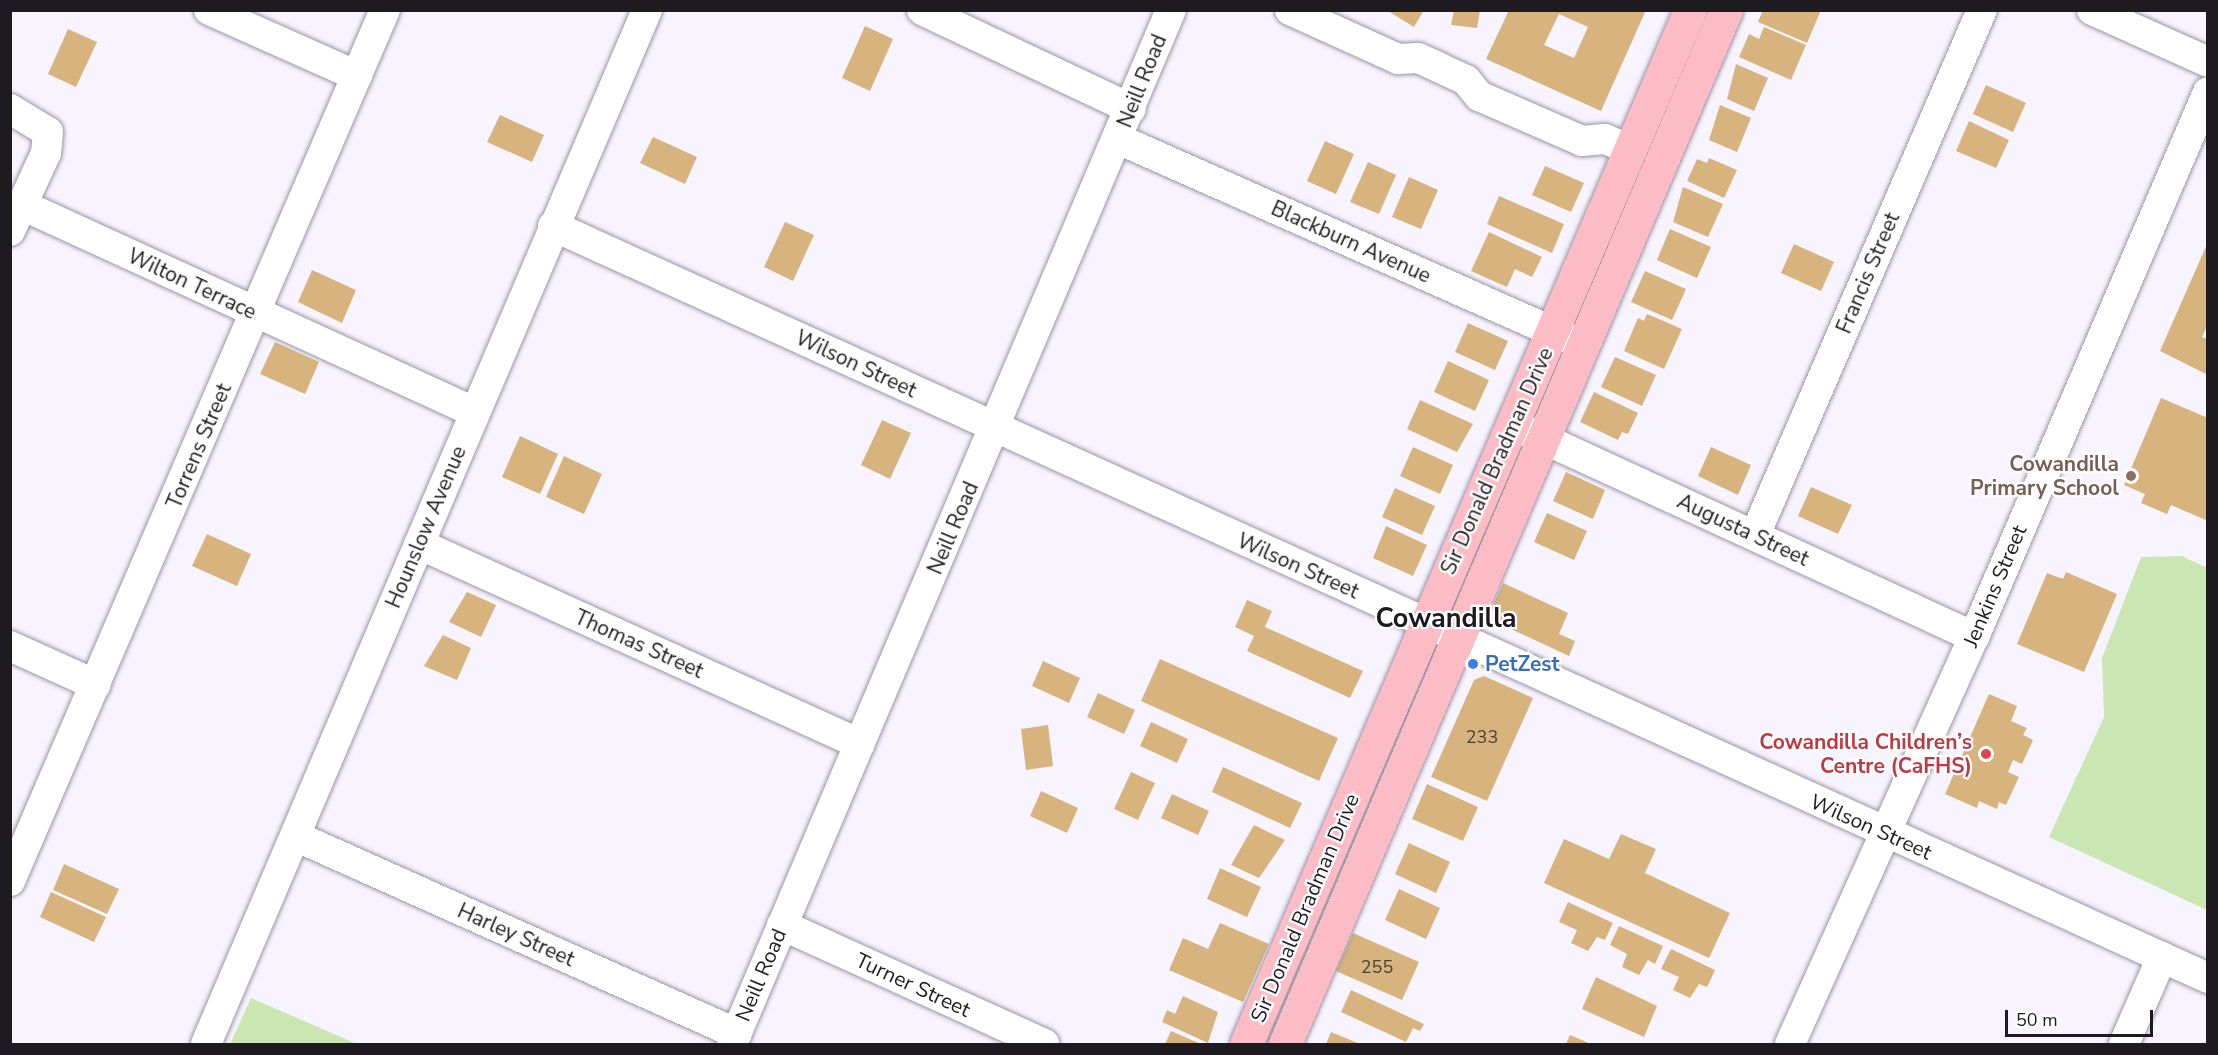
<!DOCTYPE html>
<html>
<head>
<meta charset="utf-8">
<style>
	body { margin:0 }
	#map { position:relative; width:2218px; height:1055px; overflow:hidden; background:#f8f4ff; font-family:"Nunito Sans",sans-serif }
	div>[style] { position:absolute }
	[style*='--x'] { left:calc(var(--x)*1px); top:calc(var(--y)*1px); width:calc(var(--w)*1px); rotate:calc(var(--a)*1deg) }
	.green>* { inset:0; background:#cae6b2 }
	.building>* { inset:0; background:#d7b37d }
	.roads { filter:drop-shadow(0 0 2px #9a95a2) drop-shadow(0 0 2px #9a95a2) }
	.minor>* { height:30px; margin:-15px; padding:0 15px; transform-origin:15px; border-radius:15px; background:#fff }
	.major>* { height:33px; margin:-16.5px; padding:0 16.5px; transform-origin:16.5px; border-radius:16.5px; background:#fcbcc6 }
	.dots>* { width:16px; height:16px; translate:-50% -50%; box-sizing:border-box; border:3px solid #fff; border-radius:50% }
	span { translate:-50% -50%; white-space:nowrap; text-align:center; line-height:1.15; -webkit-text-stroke:4.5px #fff; paint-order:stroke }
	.number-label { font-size:18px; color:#4c4137 }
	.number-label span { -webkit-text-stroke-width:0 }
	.street-label { font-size:21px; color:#1d1b20 }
	.education-label { font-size:21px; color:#785e54; font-weight:700 }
	.right { translate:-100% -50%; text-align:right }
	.shop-label { font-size:21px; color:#366cbe; font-weight:700 }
	.left { translate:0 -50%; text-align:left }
	.health-label { font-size:21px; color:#be3a42; font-weight:700 }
	.district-label { font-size:27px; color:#1d1b20; font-weight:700 }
	.frame { position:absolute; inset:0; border:12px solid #1d1b20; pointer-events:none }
	.scale { position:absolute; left:2005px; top:1010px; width:148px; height:27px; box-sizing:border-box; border:3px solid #1d1b20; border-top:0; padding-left:8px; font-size:18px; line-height:21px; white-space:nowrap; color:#1d1b20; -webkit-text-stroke:4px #fff; paint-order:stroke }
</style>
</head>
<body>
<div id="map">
	<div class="green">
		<div style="clip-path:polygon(2182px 556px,2207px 568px,2207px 910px,2049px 837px,2104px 717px,2102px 658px,2141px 557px)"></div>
		<div style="clip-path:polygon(251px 998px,357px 1044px,230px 1044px)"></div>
	</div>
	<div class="building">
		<div style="clip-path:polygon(1424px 10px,1414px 27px,1388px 11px,1388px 10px)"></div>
		<div style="clip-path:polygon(1454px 10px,1480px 10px,1477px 28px,1451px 25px)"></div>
		<div style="clip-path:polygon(evenodd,1509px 10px,1646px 10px,1601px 111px,1486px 59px,1509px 10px,1559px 14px,1588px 27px,1574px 58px,1544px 45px,1559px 14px)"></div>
		<div style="clip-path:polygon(1763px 10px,1821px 10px,1807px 43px,1758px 22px)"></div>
		<div style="clip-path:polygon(865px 26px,893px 39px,870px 91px,842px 78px)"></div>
		<div style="clip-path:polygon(1764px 27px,1806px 45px,1791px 80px,1739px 57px,1749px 34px,1759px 39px)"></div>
		<div style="clip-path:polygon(68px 29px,97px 42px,76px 87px,48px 74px)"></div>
		<div style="clip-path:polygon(1736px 64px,1768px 78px,1754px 111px,1727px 99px)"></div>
		<div style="clip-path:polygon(1986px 85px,2026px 103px,2013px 132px,1973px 114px)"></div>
		<div style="clip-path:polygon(1720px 105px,1751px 118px,1737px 152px,1709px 140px)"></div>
		<div style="clip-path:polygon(500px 115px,544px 135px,532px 162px,487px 142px)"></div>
		<div style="clip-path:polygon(1969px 121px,2009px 140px,1996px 168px,1956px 151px)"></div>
		<div style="clip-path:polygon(653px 137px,697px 157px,685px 184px,640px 163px)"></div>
		<div style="clip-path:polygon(1325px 141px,1354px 154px,1336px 194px,1307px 181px)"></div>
		<div style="clip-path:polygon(1709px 158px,1737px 170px,1724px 198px,1687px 181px,1697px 159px,1707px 163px)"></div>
		<div style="clip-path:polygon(1368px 162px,1396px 175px,1379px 214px,1350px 202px)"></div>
		<div style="clip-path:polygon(1545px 166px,1584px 183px,1571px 212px,1532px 195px)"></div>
		<div style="clip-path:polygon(1409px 177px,1438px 190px,1421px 229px,1392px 217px)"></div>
		<div style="clip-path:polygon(1683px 187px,1723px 204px,1708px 237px,1673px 222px)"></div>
		<div style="clip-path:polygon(1499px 196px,1564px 224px,1552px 253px,1487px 224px)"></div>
		<div style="clip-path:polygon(785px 222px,814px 235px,793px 281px,764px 267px)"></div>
		<div style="clip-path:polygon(1670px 229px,1711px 247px,1697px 278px,1657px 260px)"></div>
		<div style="clip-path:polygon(1489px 232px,1542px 257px,1532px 277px,1515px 269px,1507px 287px,1471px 271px)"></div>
		<div style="clip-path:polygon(2208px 242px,2208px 324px,2202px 337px,2208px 339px,2208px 375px,2160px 351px)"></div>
		<div style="clip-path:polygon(1794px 244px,1834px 262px,1821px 291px,1781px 273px)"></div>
		<div style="clip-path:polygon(312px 270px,356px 290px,342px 323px,298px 302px)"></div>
		<div style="clip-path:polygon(1645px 271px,1686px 289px,1672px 320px,1631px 302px)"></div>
		<div style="clip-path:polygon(1647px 314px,1682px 329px,1664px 369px,1624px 351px,1638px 318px,1644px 321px)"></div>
		<div style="clip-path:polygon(1468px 323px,1508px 341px,1495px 370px,1455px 352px)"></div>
		<div style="clip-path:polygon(275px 342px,319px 362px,305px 394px,260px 374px)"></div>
		<div style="clip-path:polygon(1615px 357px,1656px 375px,1642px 406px,1601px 387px)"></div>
		<div style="clip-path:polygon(1448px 361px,1489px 380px,1475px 411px,1434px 392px)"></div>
		<div style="clip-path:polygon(1594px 392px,1638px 413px,1628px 434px,1622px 432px,1618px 440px,1580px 422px)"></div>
		<div style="clip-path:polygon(2161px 398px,2208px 418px,2208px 521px,2171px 505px,2167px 514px,2141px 503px,2145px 494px,2124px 485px)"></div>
		<div style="clip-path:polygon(1420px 400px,1473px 424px,1457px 452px,1407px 429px)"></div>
		<div style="clip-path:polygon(882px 420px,911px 433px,890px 479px,861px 465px)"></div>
		<div style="clip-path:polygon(520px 436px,558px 454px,540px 494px,502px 477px)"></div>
		<div style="clip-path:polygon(1413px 447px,1453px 465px,1440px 494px,1400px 476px)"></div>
		<div style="clip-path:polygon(1711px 447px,1751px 465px,1738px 495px,1698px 476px)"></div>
		<div style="clip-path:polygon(564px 456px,602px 474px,584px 514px,546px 497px)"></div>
		<div style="clip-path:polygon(1566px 472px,1605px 490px,1593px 519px,1553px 501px)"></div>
		<div style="clip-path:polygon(1811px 487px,1852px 505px,1838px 534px,1798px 516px)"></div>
		<div style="clip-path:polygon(1395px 488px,1435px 506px,1422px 535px,1382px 517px)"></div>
		<div style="clip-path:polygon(1547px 513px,1587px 531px,1574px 560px,1534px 542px)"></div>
		<div style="clip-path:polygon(1386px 526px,1427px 545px,1413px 576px,1373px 558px)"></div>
		<div style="clip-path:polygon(207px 534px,251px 554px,237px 586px,192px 566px)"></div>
		<div style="clip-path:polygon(2066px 572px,2117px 594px,2084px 672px,2017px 644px,2047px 573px,2063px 579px)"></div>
		<div style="clip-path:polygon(1503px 583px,1568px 613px,1559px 634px,1575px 641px,1569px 656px,1498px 623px,1492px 608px)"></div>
		<div style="clip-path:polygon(467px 592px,496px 605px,481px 637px,449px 622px)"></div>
		<div style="clip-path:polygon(1247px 600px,1272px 611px,1265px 627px,1363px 671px,1350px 698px,1247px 651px,1254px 636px,1235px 627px)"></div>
		<div style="clip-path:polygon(443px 635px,471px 648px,457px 680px,424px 666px)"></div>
		<div style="clip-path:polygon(1160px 659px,1338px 738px,1319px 781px,1141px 701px)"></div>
		<div style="clip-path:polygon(1043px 661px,1080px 678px,1069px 703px,1032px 686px)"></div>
		<div style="clip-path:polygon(1484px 676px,1533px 698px,1487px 801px,1431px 777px,1474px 680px)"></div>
		<div style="clip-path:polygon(1098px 693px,1135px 710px,1124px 734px,1087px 717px)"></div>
		<div style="clip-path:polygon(1989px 694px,2017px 706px,2011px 721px,2027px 728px,2023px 735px,2033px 740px,2022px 764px,2013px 760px,2008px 772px,2019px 777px,2006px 805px,1999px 802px,1997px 809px,1979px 801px,1977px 808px,1945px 794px)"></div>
		<div style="clip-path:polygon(1151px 722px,1188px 739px,1177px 763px,1140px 746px)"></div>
		<div style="clip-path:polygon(1048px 725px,1053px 766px,1026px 770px,1021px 729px)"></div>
		<div style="clip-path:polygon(1223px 767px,1302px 803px,1290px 828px,1212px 792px)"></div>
		<div style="clip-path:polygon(1131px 772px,1155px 783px,1138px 820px,1114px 809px)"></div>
		<div style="clip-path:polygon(1427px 784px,1478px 807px,1463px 841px,1412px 819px)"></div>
		<div style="clip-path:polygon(1041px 791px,1078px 808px,1067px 833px,1030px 816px)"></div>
		<div style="clip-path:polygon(1172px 794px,1209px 811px,1198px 835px,1161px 818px)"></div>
		<div style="clip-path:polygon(1254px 825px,1285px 840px,1259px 878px,1231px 865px)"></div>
		<div style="clip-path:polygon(1621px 834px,1656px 849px,1645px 873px,1730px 913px,1709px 958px,1544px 883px,1564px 839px,1609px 859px)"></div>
		<div style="clip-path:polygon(1409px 843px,1450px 862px,1436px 893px,1395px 874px)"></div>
		<div style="clip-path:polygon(64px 864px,119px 889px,107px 914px,53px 890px)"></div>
		<div style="clip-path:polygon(1220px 868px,1261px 887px,1247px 917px,1207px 899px)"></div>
		<div style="clip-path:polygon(1399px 889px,1440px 908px,1426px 939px,1385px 920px)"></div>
		<div style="clip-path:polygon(51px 892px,106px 917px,94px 942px,40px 917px)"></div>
		<div style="clip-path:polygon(1568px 902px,1613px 923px,1605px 940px,1597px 937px,1588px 951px,1571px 943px,1577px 930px,1559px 922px)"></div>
		<div style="clip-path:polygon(1220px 923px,1269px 944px,1243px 1002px,1169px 970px,1183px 938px,1208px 949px)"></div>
		<div style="clip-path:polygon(1619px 926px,1663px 946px,1655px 964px,1648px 960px,1639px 975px,1622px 967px,1627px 954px,1610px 945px)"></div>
		<div style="clip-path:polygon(1353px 933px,1419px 962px,1402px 1000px,1336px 971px)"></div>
		<div style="clip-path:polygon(1671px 949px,1715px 970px,1707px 987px,1699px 984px,1690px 998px,1673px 990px,1679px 977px,1661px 969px)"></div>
		<div style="clip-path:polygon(1596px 977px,1657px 1006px,1644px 1037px,1582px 1009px)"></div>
		<div style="clip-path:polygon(1351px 990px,1424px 1024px,1420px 1031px,1413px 1028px,1406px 1042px,1341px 1012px)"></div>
		<div style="clip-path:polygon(1183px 996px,1218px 1012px,1208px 1043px,1162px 1022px,1167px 1010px,1175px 1014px)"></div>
		<div style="clip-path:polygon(1171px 1031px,1201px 1044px,1165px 1044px)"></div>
		<div style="clip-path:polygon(1331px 1032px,1360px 1044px,1326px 1044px)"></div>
		<div style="clip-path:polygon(1570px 1035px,1591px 1044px,1566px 1044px)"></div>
	</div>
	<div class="roads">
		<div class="minor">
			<div style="--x:209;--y:10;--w:162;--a:24"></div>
			<div style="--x:922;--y:10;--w:231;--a:25.3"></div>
			<div style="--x:1290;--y:10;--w:119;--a:24.4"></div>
			<div style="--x:1398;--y:59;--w:20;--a:-3"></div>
			<div style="--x:1418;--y:58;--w:24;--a:24"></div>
			<div style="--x:1440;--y:68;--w:29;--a:25"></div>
			<div style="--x:1466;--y:80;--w:21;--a:51"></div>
			<div style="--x:1479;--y:96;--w:112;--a:23.6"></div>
			<div style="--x:1582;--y:141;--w:23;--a:-5"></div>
			<div style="--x:1605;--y:139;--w:28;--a:23"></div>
			<div style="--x:2092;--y:10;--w:127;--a:24.1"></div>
			<div style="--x:10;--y:109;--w:44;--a:31.2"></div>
			<div style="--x:48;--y:132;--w:21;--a:95"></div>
			<div style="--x:46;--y:153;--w:57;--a:114.8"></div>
			<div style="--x:22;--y:205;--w:497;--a:24.6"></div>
			<div style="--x:1118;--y:139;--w:499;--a:23.9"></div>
			<div style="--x:553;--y:226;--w:1818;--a:24.44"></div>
			<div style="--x:10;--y:231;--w:29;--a:-65"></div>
			<div style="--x:1522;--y:429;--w:498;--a:24.7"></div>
			<div style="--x:1755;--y:535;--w:572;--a:-66.62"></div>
			<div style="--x:419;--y:544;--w:484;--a:24.4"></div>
			<div style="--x:10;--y:646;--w:94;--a:24.4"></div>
			<div style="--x:295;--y:836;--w:484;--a:24.1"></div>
			<div style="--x:10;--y:881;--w:948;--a:-66.71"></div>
			<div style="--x:782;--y:925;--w:288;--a:24.4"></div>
			<div style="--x:206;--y:1044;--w:1124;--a:-66.9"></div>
			<div style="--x:732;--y:1044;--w:1123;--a:-67"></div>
			<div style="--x:1790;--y:1044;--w:447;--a:-65.7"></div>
			<div style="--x:1974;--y:637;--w:593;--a:-66.76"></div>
			<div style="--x:2124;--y:1044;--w:95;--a:-66.4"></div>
		</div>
		<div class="major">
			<div style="--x:1246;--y:1044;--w:1125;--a:-66.76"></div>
			<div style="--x:1285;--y:1044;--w:1124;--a:-66.9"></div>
		</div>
	</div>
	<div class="dots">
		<div style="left:2131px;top:476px;background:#8d6e63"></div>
		<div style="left:1473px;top:664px;background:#3f7fe0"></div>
		<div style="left:1986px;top:754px;background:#e0444e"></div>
	</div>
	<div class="number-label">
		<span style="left:1482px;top:737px">233</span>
		<span style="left:1377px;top:967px">255</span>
	</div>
	<div class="street-label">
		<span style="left:1142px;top:81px;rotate:-68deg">Neill Road</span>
		<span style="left:1351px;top:242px;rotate:24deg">Blackburn Avenue</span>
		<span style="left:1868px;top:273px;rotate:-67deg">Francis Street</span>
		<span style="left:192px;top:284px;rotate:25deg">Wilton Terrace</span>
		<span style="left:856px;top:364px;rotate:25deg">Wilson Street</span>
		<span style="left:199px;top:446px;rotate:-67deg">Torrens Street</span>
		<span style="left:1497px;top:461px;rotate:-66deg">Sir Donald Bradman Drive</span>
		<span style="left:426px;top:527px;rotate:-67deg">Hounslow Avenue</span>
		<span style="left:953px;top:528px;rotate:-67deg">Neill Road</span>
		<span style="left:1743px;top:530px;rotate:25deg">Augusta Street</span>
		<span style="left:1298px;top:566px;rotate:24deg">Wilson Street</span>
		<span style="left:1995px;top:586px;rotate:-67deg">Jenkins Street</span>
		<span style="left:639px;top:644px;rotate:24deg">Thomas Street</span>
		<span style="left:1871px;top:827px;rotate:24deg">Wilson Street</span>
		<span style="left:1305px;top:908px;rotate:-67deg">Sir Donald Bradman Drive</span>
		<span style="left:516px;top:935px;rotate:24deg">Harley Street</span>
		<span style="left:761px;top:975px;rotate:-67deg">Neill Road</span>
		<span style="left:913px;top:985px;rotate:25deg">Turner Street</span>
	</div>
	<div class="education-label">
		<span class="right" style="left:2119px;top:476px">Cowandilla<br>Primary School</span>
	</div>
	<div class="shop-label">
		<span class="left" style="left:1485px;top:664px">PetZest</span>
	</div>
	<div class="health-label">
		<span class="right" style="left:1972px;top:754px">Cowandilla Children’s<br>Centre (CaFHS)</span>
	</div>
	<div class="district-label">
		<span style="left:1446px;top:619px">Cowandilla</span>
	</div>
	<div class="frame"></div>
	<div class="scale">50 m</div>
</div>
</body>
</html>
